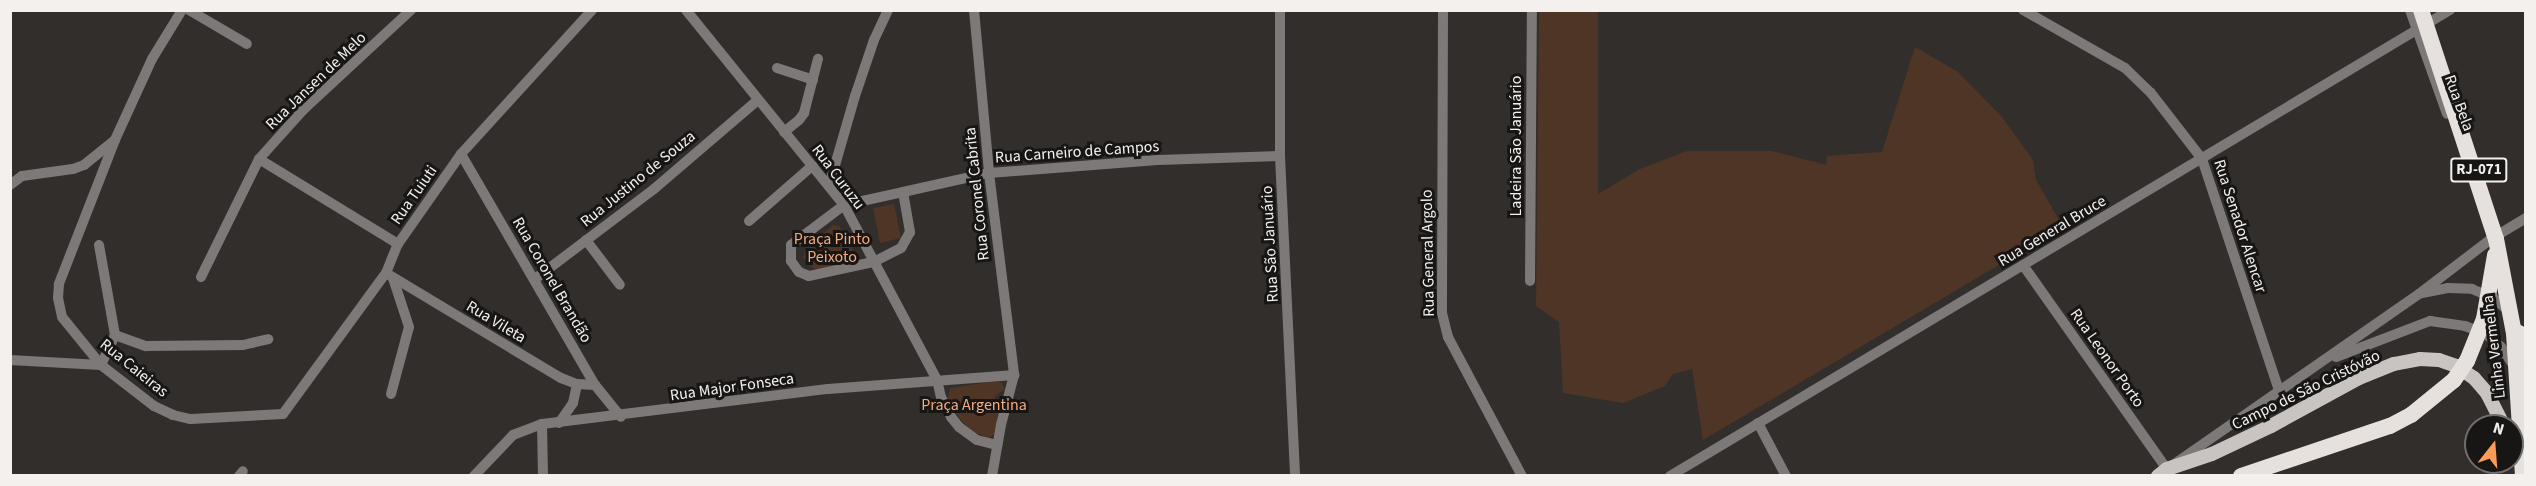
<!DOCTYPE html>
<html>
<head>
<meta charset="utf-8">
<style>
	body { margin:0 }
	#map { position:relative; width:2536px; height:486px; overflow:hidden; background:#322e2b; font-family:"Source Sans 3",sans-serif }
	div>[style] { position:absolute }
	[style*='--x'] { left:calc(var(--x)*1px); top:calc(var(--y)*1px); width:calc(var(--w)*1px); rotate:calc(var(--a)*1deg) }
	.green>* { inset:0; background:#4f3525 }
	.minor>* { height:10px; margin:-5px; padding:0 5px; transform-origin:5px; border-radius:5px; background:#7c7978 }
	.major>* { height:14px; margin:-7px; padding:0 7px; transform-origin:7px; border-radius:7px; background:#c9c4c1 }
	.highway>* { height:16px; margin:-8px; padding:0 8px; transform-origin:8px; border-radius:8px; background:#e7e1de }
	.highway-bridge>* { height:16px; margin:-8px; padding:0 8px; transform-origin:8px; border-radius:8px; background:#e7e1de }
	span { translate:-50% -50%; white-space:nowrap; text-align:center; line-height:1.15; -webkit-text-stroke:6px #181615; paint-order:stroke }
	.shield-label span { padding:2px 4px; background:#181615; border:2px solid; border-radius:4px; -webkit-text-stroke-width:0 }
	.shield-label { font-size:15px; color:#f3f0ee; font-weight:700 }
	.street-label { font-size:16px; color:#f3f0ee }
	.park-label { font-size:16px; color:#f4ac7f }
	.frame { position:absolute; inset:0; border:12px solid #f3f0ee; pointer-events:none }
	.north { position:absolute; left:2464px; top:414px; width:60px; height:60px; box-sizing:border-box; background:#181615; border:2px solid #706d6c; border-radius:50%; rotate:17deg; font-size:16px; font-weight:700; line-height:24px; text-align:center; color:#f3f0ee }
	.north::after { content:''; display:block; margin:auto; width:21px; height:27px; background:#fe9b59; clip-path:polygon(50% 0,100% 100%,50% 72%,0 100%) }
</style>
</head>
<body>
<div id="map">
	<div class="green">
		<div style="clip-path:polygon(1539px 11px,1598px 11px,1598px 194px,1640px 169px,1687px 151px,1772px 151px,1826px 165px,1827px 156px,1882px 152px,1915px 47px,1958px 72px,2002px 117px,2033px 160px,2036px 180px,2063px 227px,1703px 440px,1692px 369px,1673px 374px,1665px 386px,1623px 403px,1563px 393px,1559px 322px,1536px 306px)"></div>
		<div style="clip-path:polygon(894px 204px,901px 238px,880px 243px,873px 208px)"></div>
		<div style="clip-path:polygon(833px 225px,839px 226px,851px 245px,853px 253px,851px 259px,821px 270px,813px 268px,803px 257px,807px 247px)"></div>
		<div style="clip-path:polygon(990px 382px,1001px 382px,1005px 389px,994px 397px,1001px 406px,995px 434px,989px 438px,969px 430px,947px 402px,950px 388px)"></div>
	</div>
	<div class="minor">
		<div style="--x:182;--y:10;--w:57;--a:121.5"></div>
		<div style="--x:152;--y:59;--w:89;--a:114.6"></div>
		<div style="--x:115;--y:140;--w:155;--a:111.3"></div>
		<div style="--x:59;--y:284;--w:14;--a:94"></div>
		<div style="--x:58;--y:298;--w:19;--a:78"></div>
		<div style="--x:62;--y:317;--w:62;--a:50.9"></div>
		<div style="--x:101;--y:365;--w:67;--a:37.7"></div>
		<div style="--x:154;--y:406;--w:21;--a:25"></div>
		<div style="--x:173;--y:415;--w:18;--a:13"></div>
		<div style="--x:191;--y:419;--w:92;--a:-3.1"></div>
		<div style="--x:283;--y:414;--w:175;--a:-53.9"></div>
		<div style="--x:386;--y:273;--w:31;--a:-68"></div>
		<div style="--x:398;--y:244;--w:110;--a:-55"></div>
		<div style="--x:461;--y:154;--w:195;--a:-47.7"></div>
		<div style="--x:189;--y:10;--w:67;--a:30.4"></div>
		<div style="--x:686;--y:10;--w:251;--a:51"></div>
		<div style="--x:844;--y:205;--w:198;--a:62"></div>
		<div style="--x:937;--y:380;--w:17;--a:77"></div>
		<div style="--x:941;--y:397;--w:22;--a:63"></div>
		<div style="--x:951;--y:417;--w:13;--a:51"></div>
		<div style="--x:959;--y:427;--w:22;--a:36"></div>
		<div style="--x:977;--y:440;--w:21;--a:14"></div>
		<div style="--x:974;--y:10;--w:164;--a:84.7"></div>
		<div style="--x:989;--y:173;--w:204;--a:82.9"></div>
		<div style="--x:1014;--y:375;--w:52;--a:104.6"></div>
		<div style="--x:1001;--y:425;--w:52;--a:100"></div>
		<div style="--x:1280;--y:10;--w:146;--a:90"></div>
		<div style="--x:1280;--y:156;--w:320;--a:87.3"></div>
		<div style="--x:1443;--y:10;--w:303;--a:90.2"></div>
		<div style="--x:1442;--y:313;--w:25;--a:76"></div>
		<div style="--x:1448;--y:337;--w:157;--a:62"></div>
		<div style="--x:2023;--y:10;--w:117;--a:29.6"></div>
		<div style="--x:2125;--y:68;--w:36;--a:44"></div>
		<div style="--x:2151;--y:93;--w:83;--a:52.3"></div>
		<div style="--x:2202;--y:159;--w:244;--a:71.6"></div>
		<div style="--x:2410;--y:10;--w:110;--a:70.4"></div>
		<div style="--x:777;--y:68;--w:38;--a:18"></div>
		<div style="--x:784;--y:132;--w:19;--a:-39"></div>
		<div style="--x:799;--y:120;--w:9;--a:-54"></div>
		<div style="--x:804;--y:113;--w:56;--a:-75.5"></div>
		<div style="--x:461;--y:154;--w:267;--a:59.9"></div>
		<div style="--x:595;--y:385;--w:41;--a:50.9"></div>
		<div style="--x:259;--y:159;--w:163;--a:31.4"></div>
		<div style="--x:10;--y:185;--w:15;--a:-37"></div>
		<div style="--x:22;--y:176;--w:51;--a:-7.8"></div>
		<div style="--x:73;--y:169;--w:12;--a:-20"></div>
		<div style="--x:84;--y:165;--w:40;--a:-39"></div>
		<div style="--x:829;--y:186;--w:94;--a:-73.9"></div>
		<div style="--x:855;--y:96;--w:59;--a:-71.3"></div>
		<div style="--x:874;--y:40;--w:33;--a:-65"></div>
		<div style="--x:903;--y:192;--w:41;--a:80.1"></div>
		<div style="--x:910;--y:232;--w:18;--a:119"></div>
		<div style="--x:901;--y:248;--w:31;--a:153"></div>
		<div style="--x:873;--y:262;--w:66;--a:167.7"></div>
		<div style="--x:809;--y:276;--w:11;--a:-158"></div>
		<div style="--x:799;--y:272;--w:14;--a:-126"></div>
		<div style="--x:791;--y:261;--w:16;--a:-90"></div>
		<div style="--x:791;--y:245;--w:66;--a:-37"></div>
		<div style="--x:844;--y:205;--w:60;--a:-12.4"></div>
		<div style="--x:903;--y:192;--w:88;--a:-12.5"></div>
		<div style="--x:989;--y:173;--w:169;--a:-4.4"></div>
		<div style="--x:1158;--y:160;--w:122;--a:-1.9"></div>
		<div style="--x:749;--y:221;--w:84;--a:-41.1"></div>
		<div style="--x:586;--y:240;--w:56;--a:52.9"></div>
		<div style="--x:99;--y:245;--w:91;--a:79.9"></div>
		<div style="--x:2023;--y:265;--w:250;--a:54.8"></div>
		<div style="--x:2167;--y:469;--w:307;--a:-34.8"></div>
		<div style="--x:2419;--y:294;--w:91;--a:-37.4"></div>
		<div style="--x:2491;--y:239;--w:41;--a:-31"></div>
		<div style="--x:386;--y:273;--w:204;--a:31"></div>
		<div style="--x:561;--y:378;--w:17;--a:21"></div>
		<div style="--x:577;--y:384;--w:18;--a:3"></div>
		<div style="--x:201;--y:277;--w:131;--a:-63.8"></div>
		<div style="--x:259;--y:159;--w:67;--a:-48"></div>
		<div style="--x:304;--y:109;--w:146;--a:-42.8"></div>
		<div style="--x:535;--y:279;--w:149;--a:-37.1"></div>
		<div style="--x:654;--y:189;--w:137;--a:-40.6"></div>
		<div style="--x:1530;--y:281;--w:271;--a:-89.6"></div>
		<div style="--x:2422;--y:293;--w:26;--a:-11"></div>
		<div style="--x:2448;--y:288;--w:24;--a:2"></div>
		<div style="--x:2472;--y:289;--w:23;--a:23"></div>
		<div style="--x:2493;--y:298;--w:22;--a:39"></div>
		<div style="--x:2336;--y:357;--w:101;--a:-21"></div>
		<div style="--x:2430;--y:321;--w:35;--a:8"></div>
		<div style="--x:2465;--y:326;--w:22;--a:21"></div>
		<div style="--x:2486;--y:334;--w:20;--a:41"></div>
		<div style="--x:2501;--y:347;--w:23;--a:56"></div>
		<div style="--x:10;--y:360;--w:91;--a:3.1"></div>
		<div style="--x:101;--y:365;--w:33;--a:-65"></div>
		<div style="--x:115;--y:335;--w:33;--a:20"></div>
		<div style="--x:146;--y:346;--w:97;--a:-0.6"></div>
		<div style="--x:243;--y:345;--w:26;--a:-13"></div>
		<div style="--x:391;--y:394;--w:69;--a:-75"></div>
		<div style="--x:409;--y:327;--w:52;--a:-108.1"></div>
		<div style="--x:559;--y:423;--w:24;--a:-55"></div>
		<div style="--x:573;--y:403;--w:19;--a:-78"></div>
		<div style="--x:1758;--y:423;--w:60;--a:62.2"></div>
		<div style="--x:542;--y:424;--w:52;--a:88.9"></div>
		<div style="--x:239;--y:476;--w:6;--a:-51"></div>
		<div style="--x:474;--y:476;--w:57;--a:-46.4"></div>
		<div style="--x:513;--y:435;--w:31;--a:-21"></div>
		<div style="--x:542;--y:424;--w:288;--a:-7"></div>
		<div style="--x:828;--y:389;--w:187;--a:-4.3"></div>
		<div style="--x:1670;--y:476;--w:909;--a:-30.86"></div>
	</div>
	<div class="major">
		<div style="--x:2158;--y:476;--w:11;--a:-38"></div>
		<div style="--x:2167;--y:469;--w:47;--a:-18.4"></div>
		<div style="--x:2212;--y:454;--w:65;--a:-25.4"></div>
		<div style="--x:2271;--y:426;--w:100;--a:-28.6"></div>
		<div style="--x:2359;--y:378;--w:38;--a:-22"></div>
		<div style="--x:2394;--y:364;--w:26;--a:-11"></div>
		<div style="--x:2420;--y:359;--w:19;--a:3"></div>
		<div style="--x:2439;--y:360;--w:18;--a:19"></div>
		<div style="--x:2456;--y:366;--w:22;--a:34"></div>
		<div style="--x:2474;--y:378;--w:20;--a:49"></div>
		<div style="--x:2487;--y:393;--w:37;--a:63"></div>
	</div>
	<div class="highway">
		<div style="--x:2519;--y:333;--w:25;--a:74"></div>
		<div style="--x:2241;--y:476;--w:157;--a:-18.6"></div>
		<div style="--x:2390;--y:426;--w:24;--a:-28"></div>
		<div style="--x:2411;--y:415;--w:55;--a:-39.1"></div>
	</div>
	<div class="highway-bridge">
		<div style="--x:2421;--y:10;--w:241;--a:71.9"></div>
		<div style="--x:2496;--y:239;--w:96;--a:79.2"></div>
		<div style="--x:2514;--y:333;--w:143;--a:86.4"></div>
		<div style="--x:2454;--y:380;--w:23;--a:-56"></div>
		<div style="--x:2467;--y:361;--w:45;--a:-68"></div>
		<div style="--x:2484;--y:319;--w:65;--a:-80.2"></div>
	</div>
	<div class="shield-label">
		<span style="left:2479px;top:170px">RJ-071</span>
	</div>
	<div class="street-label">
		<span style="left:316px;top:81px;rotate:-44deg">Rua Jansen de Melo</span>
		<span style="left:2459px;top:103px;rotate:70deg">Rua Bela</span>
		<span style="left:1516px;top:146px;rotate:-90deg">Ladeira São Januário</span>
		<span style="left:1077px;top:152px;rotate:-4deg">Rua Carneiro de Campos</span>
		<span style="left:838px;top:177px;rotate:53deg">Rua Curuzu</span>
		<span style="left:638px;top:179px;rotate:-39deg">Rua Justino de Souza</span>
		<span style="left:977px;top:194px;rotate:-96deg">Rua Coronel Cabrita</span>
		<span style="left:414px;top:195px;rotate:-55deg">Rua Tuiuti</span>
		<span style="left:2240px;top:226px;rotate:72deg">Rua Senador Alencar</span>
		<span style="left:2052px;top:231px;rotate:-31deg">Rua General Bruce</span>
		<span style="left:1270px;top:244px;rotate:-93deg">Rua São Januário</span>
		<span style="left:1428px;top:253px;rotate:-91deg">Rua General Argolo</span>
		<span style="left:552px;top:280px;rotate:60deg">Rua Coronel Brandão</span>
		<span style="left:496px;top:322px;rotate:31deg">Rua Vileta</span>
		<span style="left:2494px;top:347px;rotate:-97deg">Linha Vermelha</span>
		<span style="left:2107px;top:358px;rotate:55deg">Rua Leonor Porto</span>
		<span style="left:134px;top:368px;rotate:39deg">Rua Caieiras</span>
		<span style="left:732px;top:387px;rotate:-8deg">Rua Major Fonseca</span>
		<span style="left:2306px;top:390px;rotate:-26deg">Campo de São Cristóvão</span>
	</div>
	<div class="park-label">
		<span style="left:832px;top:248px">Praça Pinto<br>Peixoto</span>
		<span style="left:974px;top:405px">Praça Argentina</span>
	</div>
	<div class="frame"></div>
	<div class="north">N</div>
</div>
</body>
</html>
